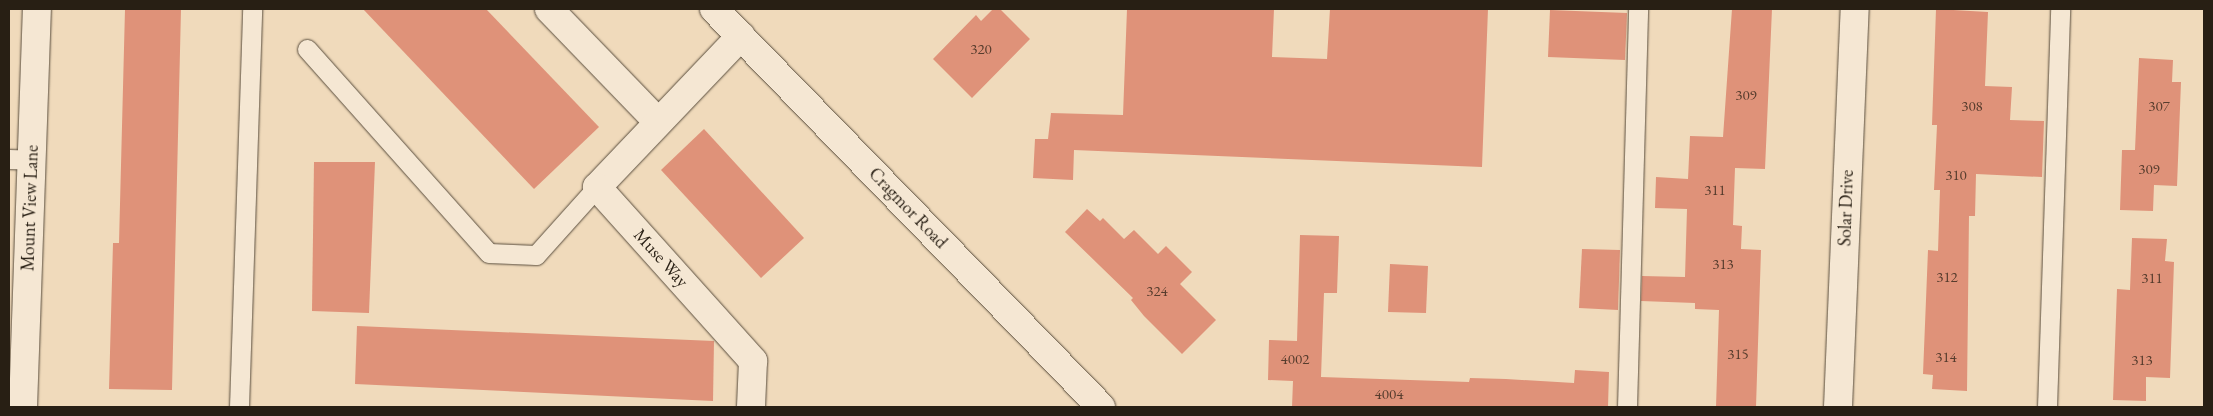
<!DOCTYPE html>
<html>
<head>
<meta charset="utf-8">
<style>
	body { margin:0 }
	#map { position:relative; width:2213px; height:416px; overflow:hidden; background:#f0dabb; font-family:"EB Garamond",serif }
	div>[style] { position:absolute }
	[style*='--x'] { left:calc(var(--x)*1px); top:calc(var(--y)*1px); width:calc(var(--w)*1px); rotate:calc(var(--a)*1deg) }
	.building>* { inset:0; background:#df9279 }
	.roads { filter:drop-shadow(0 0 1px #5a4e3e) drop-shadow(0 0 1px #5a4e3e) }
	.lane>* { height:19px; margin:-9.5px; padding:0 9.5px; transform-origin:9.5px; border-radius:9.5px; background:#f5e7d3 }
	.street>* { height:28px; margin:-14px; padding:0 14px; transform-origin:14px; border-radius:14px; background:#f5e7d3 }
	.secondary>* { height:28px; margin:-14px; padding:0 14px; transform-origin:14px; border-radius:14px; background:#f5e7d3 }
	span { translate:-50% -50%; white-space:nowrap; text-align:center; line-height:1.15; -webkit-text-stroke:4px #f5e7d3; paint-order:stroke }
	.number-label { font-size:15px; color:#563c2d }
	.number-label span { -webkit-text-stroke-width:0 }
	.street-label { font-size:18px; color:#281f14 }
	.frame { position:absolute; inset:0; border:10px solid #281f14; pointer-events:none }
</style>
</head>
<body>
<div id="map">
	<div class="building">
		<div style="clip-path:polygon(125px 9px,181px 9px,172px 390px,109px 389px,113px 243px,119px 243px)"></div>
		<div style="clip-path:polygon(363px 9px,486px 9px,599px 127px,534px 189px)"></div>
		<div style="clip-path:polygon(993px 9px,1000px 9px,1030px 39px,972px 98px,933px 59px,976px 15px,981px 21px)"></div>
		<div style="clip-path:polygon(1127px 9px,1274px 9px,1272px 57px,1327px 59px,1330px 9px,1488px 9px,1482px 167px,1074px 150px,1073px 180px,1033px 178px,1035px 139px,1048px 139px,1051px 113px,1123px 115px)"></div>
		<div style="clip-path:polygon(1732px 9px,1772px 9px,1765px 169px,1735px 168px,1733px 225px,1742px 226px,1741px 249px,1761px 250px,1756px 407px,1716px 407px,1719px 310px,1695px 309px,1695px 303px,1641px 301px,1642px 276px,1685px 277px,1687px 209px,1655px 208px,1656px 177px,1688px 179px,1690px 136px,1723px 137px)"></div>
		<div style="clip-path:polygon(1936px 9px,1988px 12px,1985px 86px,2012px 87px,2010px 120px,2044px 121px,2042px 177px,1976px 174px,1975px 216px,1969px 216px,1967px 391px,1932px 389px,1933px 375px,1923px 374px,1928px 250px,1938px 251px,1940px 190px,1934px 190px,1937px 125px,1932px 125px)"></div>
		<div style="clip-path:polygon(1550px 10px,1627px 13px,1625px 60px,1548px 57px)"></div>
		<div style="clip-path:polygon(2139px 58px,2173px 60px,2172px 82px,2181px 82px,2177px 186px,2154px 185px,2153px 211px,2120px 210px,2122px 150px,2135px 150px)"></div>
		<div style="clip-path:polygon(704px 129px,804px 238px,761px 278px,661px 170px)"></div>
		<div style="clip-path:polygon(314px 162px,375px 162px,369px 313px,312px 311px)"></div>
		<div style="clip-path:polygon(1087px 209px,1100px 221px,1103px 218px,1124px 239px,1134px 230px,1158px 254px,1166px 246px,1192px 272px,1180px 284px,1216px 320px,1182px 354px,1144px 316px,1131px 300px,1133px 298px,1065px 232px)"></div>
		<div style="clip-path:polygon(1300px 235px,1339px 236px,1337px 293px,1324px 293px,1321px 377px,1469px 382px,1470px 378px,1506px 379px,1574px 383px,1575px 370px,1609px 372px,1608px 407px,1292px 407px,1293px 381px,1268px 380px,1269px 340px,1297px 341px)"></div>
		<div style="clip-path:polygon(2132px 238px,2167px 239px,2165px 261px,2174px 262px,2170px 378px,2146px 377px,2146px 401px,2113px 400px,2117px 289px,2130px 290px)"></div>
		<div style="clip-path:polygon(1582px 249px,1620px 250px,1618px 310px,1579px 308px)"></div>
		<div style="clip-path:polygon(1390px 264px,1428px 266px,1426px 313px,1388px 312px)"></div>
		<div style="clip-path:polygon(357px 326px,714px 341px,713px 401px,355px 384px)"></div>
	</div>
	<div class="roads">
		<div class="lane">
			<div style="--x:307;--y:49;--w:273;--a:48.3"></div>
			<div style="--x:489;--y:253;--w:47;--a:2.4"></div>
			<div style="--x:536;--y:255;--w:91;--a:-48.1"></div>
			<div style="--x:9;--y:159;--w:23;--a:2"></div>
			<div style="--x:239;--y:407;--w:398;--a:-88.1"></div>
			<div style="--x:1627;--y:407;--w:398;--a:-88.4"></div>
			<div style="--x:2047;--y:407;--w:398;--a:-88.1"></div>
		</div>
		<div class="street">
			<div style="--x:549;--y:9;--w:157;--a:46"></div>
			<div style="--x:714;--y:9;--w:555;--a:45.8"></div>
			<div style="--x:741;--y:36;--w:209;--a:133.6"></div>
			<div style="--x:597;--y:187;--w:234;--a:48.1"></div>
			<div style="--x:753;--y:361;--w:46;--a:92.5"></div>
			<div style="--x:1838;--y:407;--w:398;--a:-87.6"></div>
		</div>
		<div class="secondary">
			<div style="--x:23;--y:407;--w:398;--a:-88"></div>
		</div>
	</div>
	<div class="number-label">
		<span style="left:981px;top:49px">320</span>
		<span style="left:1746px;top:95px">309</span>
		<span style="left:1972px;top:106px">308</span>
		<span style="left:2159px;top:106px">307</span>
		<span style="left:2149px;top:169px">309</span>
		<span style="left:1956px;top:175px">310</span>
		<span style="left:1715px;top:190px">311</span>
		<span style="left:1723px;top:264px">313</span>
		<span style="left:1947px;top:277px">312</span>
		<span style="left:2152px;top:278px">311</span>
		<span style="left:1157px;top:291px">324</span>
		<span style="left:1738px;top:354px">315</span>
		<span style="left:1946px;top:357px">314</span>
		<span style="left:1295px;top:359px">4002</span>
		<span style="left:2142px;top:360px">313</span>
		<span style="left:1389px;top:394px">4004</span>
	</div>
	<div class="street-label">
		<span style="left:30px;top:208px;rotate:-88deg">Mount View Lane</span>
		<span style="left:908px;top:208px;rotate:46deg">Cragmor Road</span>
		<span style="left:1846px;top:208px;rotate:-88deg">Solar Drive</span>
		<span style="left:661px;top:258px;rotate:48deg">Muse Way</span>
	</div>
	<div class="frame"></div>
</div>
</body>
</html>
